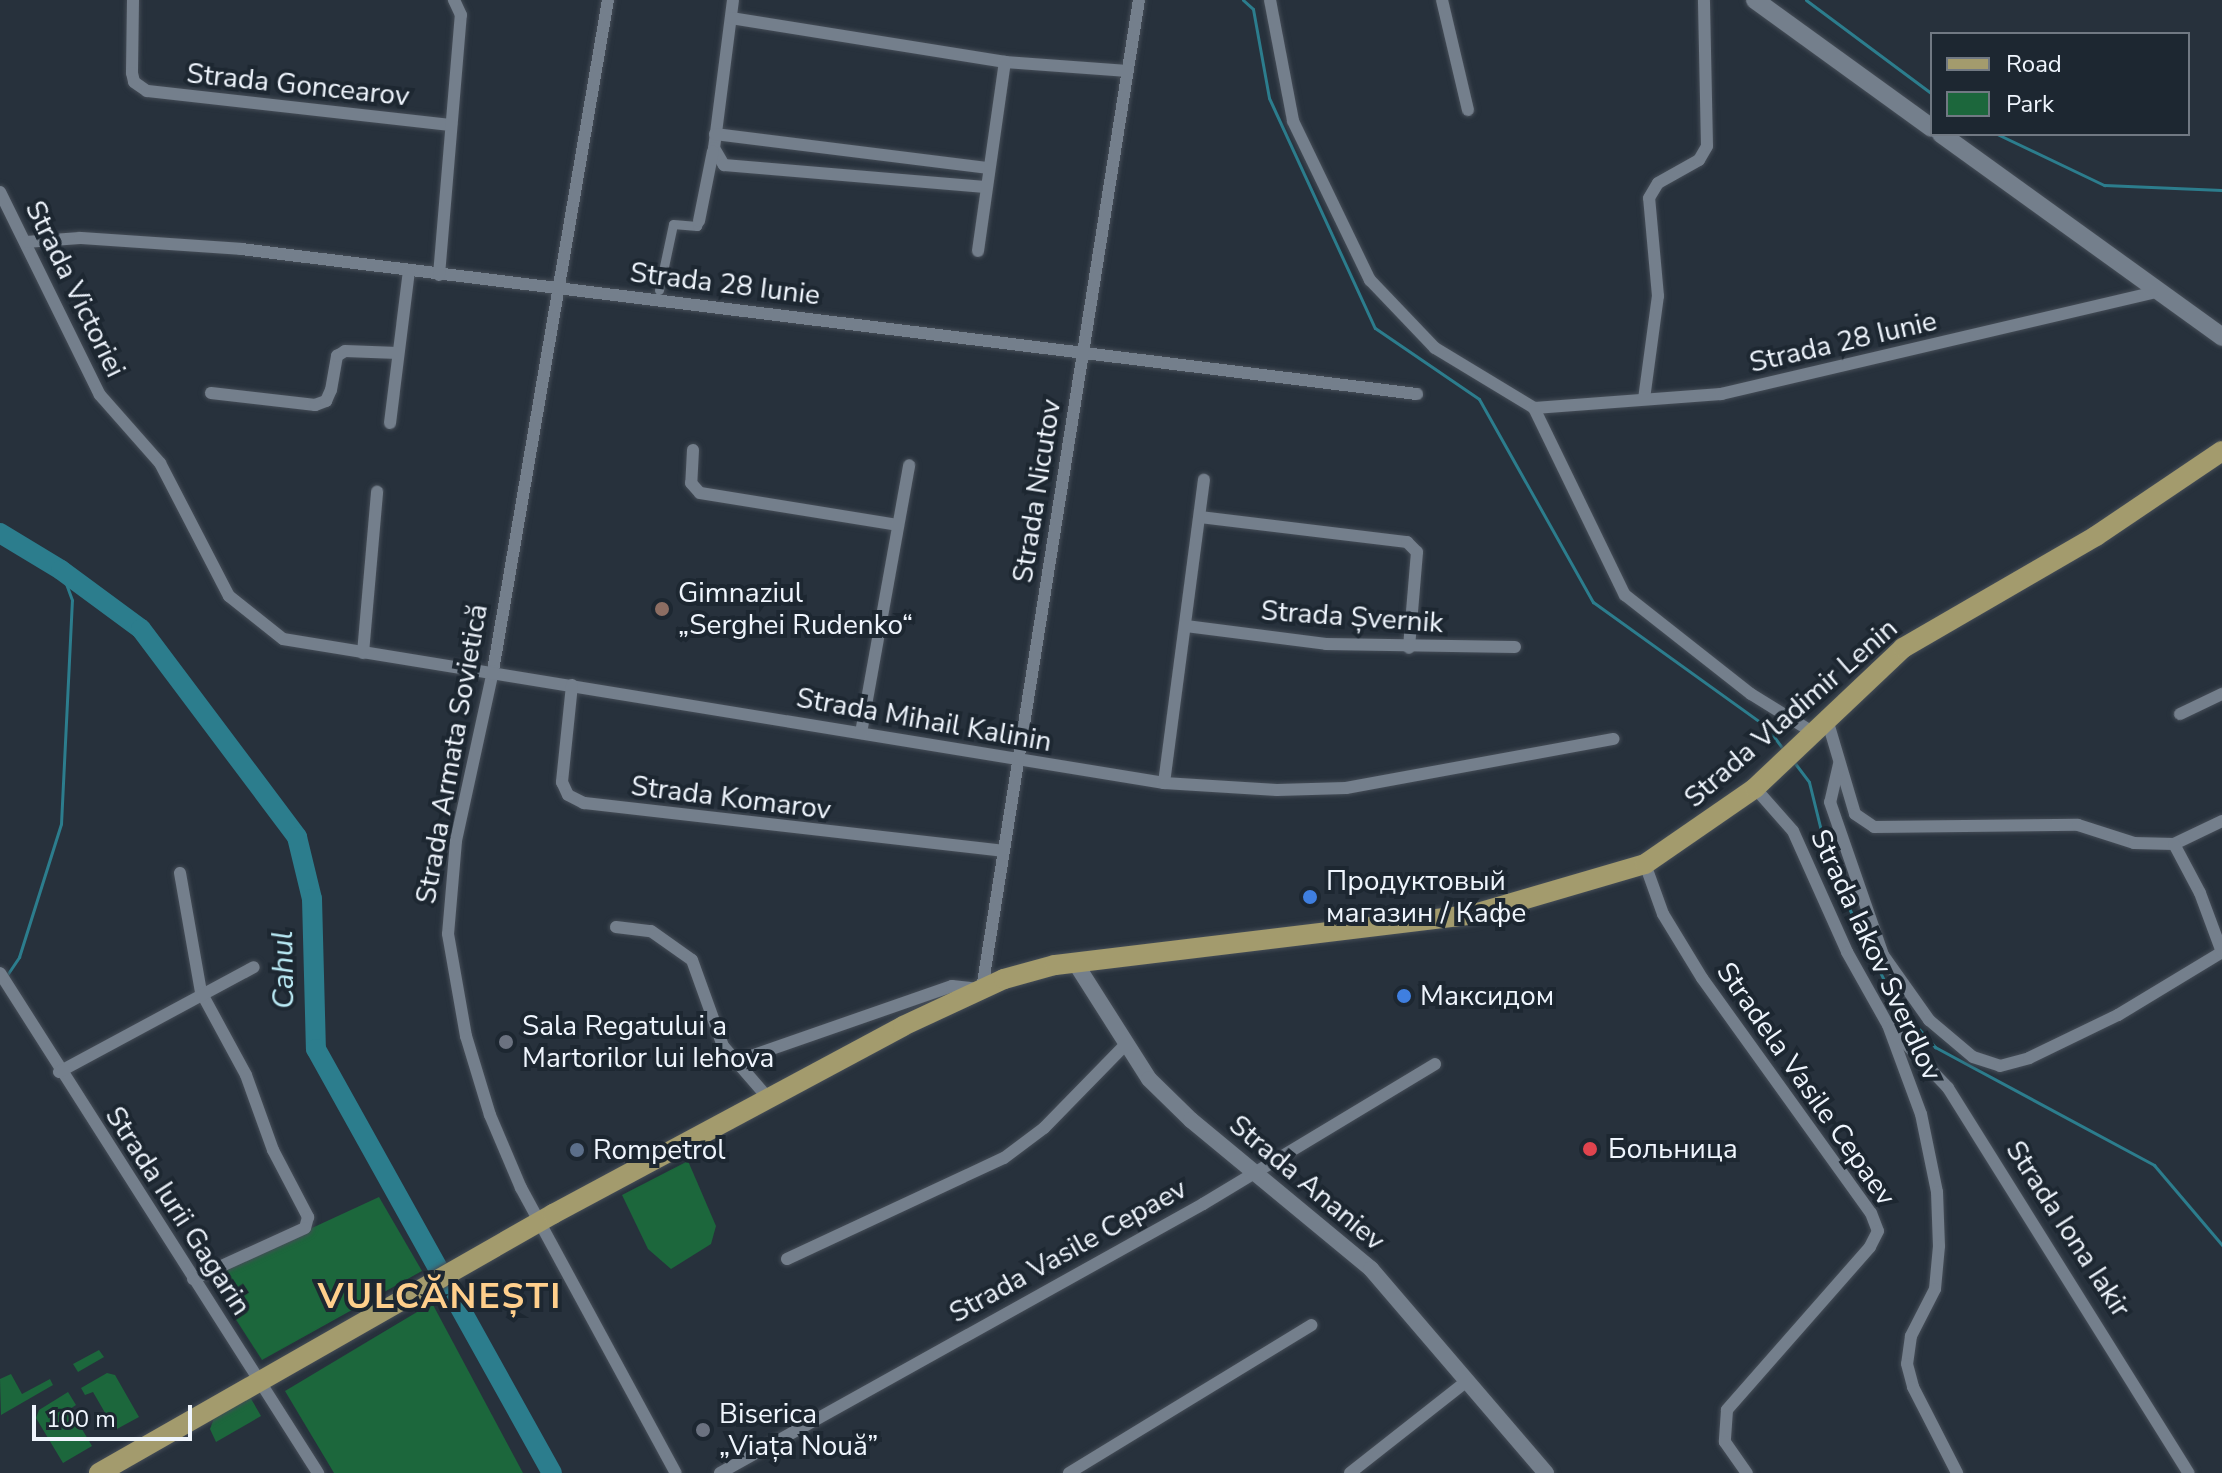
<!DOCTYPE html>
<html>
<head>
<meta charset="utf-8">
<style>
	body { margin:0 }
	#map { position:relative; width:2222px; height:1473px; overflow:hidden; background:#27313c; font-family:"Nunito Sans",sans-serif }
	div>[style] { position:absolute }
	[style*='--x'] { left:calc(var(--x)*1px); top:calc(var(--y)*1px); width:calc(var(--w)*1px); rotate:calc(var(--a)*1deg) }
	.green>* { inset:0; background:#1c673c }
	.stream>* { height:3px; margin:-1.5px; padding:0 1.5px; transform-origin:1.5px; border-radius:1.5px; background:#2c7d8d }
	.river>* { height:20px; margin:-10px; padding:0 10px; transform-origin:10px; border-radius:10px; background:#2c7d8d }
	.roads { filter:drop-shadow(0 0 2px #454d57) drop-shadow(0 0 2px #454d57) }
	.pedestrian>* { height:9px; margin:-4.5px; padding:0 4.5px; transform-origin:4.5px; border-radius:4.5px; background:#747f8c }
	.minor>* { height:12px; margin:-6px; padding:0 6px; transform-origin:6px; border-radius:6px; background:#747f8c }
	.tertiary>* { height:16px; margin:-8px; padding:0 8px; transform-origin:8px; border-radius:8px; background:#747f8c }
	.secondary>* { height:18px; margin:-9px; padding:0 9px; transform-origin:9px; border-radius:9px; background:#747f8c }
	.primary>* { height:20px; margin:-10px; padding:0 10px; transform-origin:10px; border-radius:10px; background:#a39b6d }
	.dots>* { width:22px; height:22px; translate:-50% -50%; box-sizing:border-box; border:4px solid #1d2731; border-radius:50% }
	span { translate:-50% -50%; white-space:nowrap; text-align:center; line-height:1.15; -webkit-text-stroke:8px #1d2731; paint-order:stroke }
	.street-label { font-size:28px; color:#eff5fd }
	.poi-label { font-size:28px; color:#eff5fd }
	.left { translate:0 -50%; text-align:left }
	.water-label { font-size:30px; color:#baebf6; font-style:italic }
	.district-label { font-size:36px; color:#ffcf8c; font-weight:700; letter-spacing:2px }
	.legend { position:absolute; left:1930px; top:32px; width:260px; height:104px; box-sizing:border-box; background:#1d2731; border:2px solid #717983; margin:0; padding:10px 14px; list-style:none; font-size:24px; color:#eff5fd }
	.legend li { display:flex; align-items:center; gap:16px; height:40px }
	.legend b { width:40px; border:2px solid #717983 }
	.scale { position:absolute; left:32px; top:1405px; width:160px; height:36px; box-sizing:border-box; border:4px solid #eff5fd; border-top:0; padding-left:10px; font-size:24px; line-height:28px; white-space:nowrap; color:#eff5fd; -webkit-text-stroke:6px #1d2731; paint-order:stroke }
</style>
</head>
<body>
<div id="map">
	<div class="green">
		<div style="clip-path:polygon(688px 1161px,716px 1226px,711px 1244px,671px 1269px,648px 1249px,622px 1195px)"></div>
		<div style="clip-path:polygon(379px 1197px,422px 1271px,262px 1360px,208px 1276px)"></div>
		<div style="clip-path:polygon(432px 1303px,523px 1473px,334px 1473px,285px 1391px)"></div>
		<div style="clip-path:polygon(99px 1350px,104px 1357px,78px 1372px,73px 1364px)"></div>
		<div style="clip-path:polygon(107px 1373px,115px 1375px,139px 1417px,115px 1430px,93px 1392px,85px 1395px,81px 1388px)"></div>
		<div style="clip-path:polygon(11px 1374px,22px 1394px,50px 1379px,53px 1385px,1px 1415px,0 1379px)"></div>
		<div style="clip-path:polygon(68px 1392px,76px 1405px,70px 1409px,92px 1446px,63px 1463px,36px 1418px,39px 1410px)"></div>
		<div style="clip-path:polygon(250px 1397px,261px 1416px,216px 1442px,210px 1429px,214px 1418px)"></div>
	</div>
	<div class="stream">
		<div style="--x:1243;--y:0;--w:13;--a:42"></div>
		<div style="--x:1253;--y:9;--w:90;--a:79.8"></div>
		<div style="--x:1269;--y:98;--w:253;--a:65.3"></div>
		<div style="--x:1375;--y:328;--w:126;--a:34.3"></div>
		<div style="--x:1479;--y:399;--w:233;--a:60.7"></div>
		<div style="--x:1593;--y:602;--w:214;--a:35.7"></div>
		<div style="--x:1767;--y:727;--w:29;--a:54"></div>
		<div style="--x:1806;--y:0;--w:157;--a:36.7"></div>
		<div style="--x:1997;--y:134;--w:119;--a:25.5"></div>
		<div style="--x:2104;--y:185;--w:118;--a:2.4"></div>
		<div style="--x:1794;--y:762;--w:25;--a:53"></div>
		<div style="--x:1809;--y:782;--w:92;--a:76.1"></div>
		<div style="--x:1831;--y:871;--w:144;--a:64.1"></div>
		<div style="--x:1894;--y:1001;--w:62;--a:48.3"></div>
		<div style="--x:1935;--y:1047;--w:249;--a:28.3"></div>
		<div style="--x:2154;--y:1165;--w:105;--a:49.6"></div>
		<div style="--x:7;--y:975;--w:22;--a:-56"></div>
		<div style="--x:19;--y:957;--w:139;--a:-72.5"></div>
		<div style="--x:61;--y:824;--w:224;--a:-87.2"></div>
		<div style="--x:72;--y:600;--w:32;--a:-110"></div>
	</div>
	<div class="river">
		<div style="--x:0;--y:533;--w:71;--a:31.2"></div>
		<div style="--x:61;--y:570;--w:99;--a:36.4"></div>
		<div style="--x:141;--y:629;--w:260;--a:53.1"></div>
		<div style="--x:297;--y:837;--w:64;--a:76.4"></div>
		<div style="--x:312;--y:899;--w:150;--a:88.5"></div>
		<div style="--x:316;--y:1049;--w:485;--a:60.9"></div>
	</div>
	<div class="roads">
		<div class="pedestrian">
			<div style="--x:659;--y:290;--w:67;--a:-78"></div>
			<div style="--x:673;--y:224;--w:24;--a:5"></div>
			<div style="--x:697;--y:226;--w:5;--a:-68"></div>
		</div>
		<div class="minor">
			<div style="--x:133;--y:0;--w:73;--a:90.8"></div>
			<div style="--x:132;--y:73;--w:9;--a:77"></div>
			<div style="--x:134;--y:82;--w:16;--a:35"></div>
			<div style="--x:147;--y:91;--w:306;--a:6.4"></div>
			<div style="--x:608;--y:0;--w:681;--a:99.73"></div>
			<div style="--x:493;--y:671;--w:174;--a:102.3"></div>
			<div style="--x:456;--y:841;--w:93;--a:94.9"></div>
			<div style="--x:448;--y:934;--w:104;--a:80"></div>
			<div style="--x:466;--y:1036;--w:83;--a:73.1"></div>
			<div style="--x:490;--y:1115;--w:79;--a:67"></div>
			<div style="--x:521;--y:1188;--w:324;--a:61.5"></div>
			<div style="--x:733;--y:0;--w:149;--a:97.3"></div>
			<div style="--x:714;--y:148;--w:20;--a:60"></div>
			<div style="--x:724;--y:165;--w:262;--a:4.8"></div>
			<div style="--x:1270;--y:0;--w:123;--a:79.2"></div>
			<div style="--x:1293;--y:121;--w:177;--a:64.2"></div>
			<div style="--x:1370;--y:280;--w:94;--a:46.3"></div>
			<div style="--x:1435;--y:348;--w:116;--a:31.2"></div>
			<div style="--x:1442;--y:0;--w:113;--a:76.7"></div>
			<div style="--x:731;--y:18;--w:278;--a:9.1"></div>
			<div style="--x:1005;--y:62;--w:123;--a:4.2"></div>
			<div style="--x:715;--y:134;--w:274;--a:7.1"></div>
			<div style="--x:0;--y:192;--w:226;--a:63.8"></div>
			<div style="--x:100;--y:395;--w:91;--a:48.6"></div>
			<div style="--x:160;--y:463;--w:150;--a:62.6"></div>
			<div style="--x:229;--y:596;--w:69;--a:38.5"></div>
			<div style="--x:283;--y:639;--w:893;--a:9.28"></div>
			<div style="--x:1164;--y:783;--w:113;--a:3.5"></div>
			<div style="--x:1277;--y:790;--w:69;--a:-1.7"></div>
			<div style="--x:1346;--y:788;--w:272;--a:-10.4"></div>
			<div style="--x:699;--y:221;--w:71;--a:-78.7"></div>
			<div style="--x:26;--y:242;--w:54;--a:-4.2"></div>
			<div style="--x:80;--y:238;--w:161;--a:3.9"></div>
			<div style="--x:241;--y:249;--w:1185;--a:7.03"></div>
			<div style="--x:978;--y:251;--w:191;--a:-81.9"></div>
			<div style="--x:439;--y:275;--w:261;--a:-85.2"></div>
			<div style="--x:461;--y:15;--w:17;--a:-115"></div>
			<div style="--x:211;--y:393;--w:105;--a:6.6"></div>
			<div style="--x:315;--y:405;--w:12;--a:-20"></div>
			<div style="--x:326;--y:401;--w:12;--a:-66"></div>
			<div style="--x:331;--y:390;--w:35;--a:-80"></div>
			<div style="--x:337;--y:356;--w:9;--a:-32"></div>
			<div style="--x:345;--y:351;--w:53;--a:2.2"></div>
			<div style="--x:1644;--y:399;--w:104;--a:-82.3"></div>
			<div style="--x:1658;--y:296;--w:98;--a:-95.2"></div>
			<div style="--x:1649;--y:198;--w:17;--a:-59"></div>
			<div style="--x:1658;--y:183;--w:47;--a:-29.3"></div>
			<div style="--x:1699;--y:160;--w:16;--a:-60"></div>
			<div style="--x:1707;--y:146;--w:146;--a:-91.2"></div>
			<div style="--x:1534;--y:408;--w:188;--a:-4.3"></div>
			<div style="--x:1721;--y:394;--w:450;--a:-13.2"></div>
			<div style="--x:1534;--y:408;--w:208;--a:64.1"></div>
			<div style="--x:1625;--y:595;--w:160;--a:38.2"></div>
			<div style="--x:1751;--y:694;--w:70;--a:31.7"></div>
			<div style="--x:390;--y:423;--w:153;--a:-82.9"></div>
			<div style="--x:693;--y:450;--w:33;--a:93"></div>
			<div style="--x:691;--y:483;--w:13;--a:48"></div>
			<div style="--x:700;--y:493;--w:200;--a:9.2"></div>
			<div style="--x:1200;--y:517;--w:209;--a:6.9"></div>
			<div style="--x:1407;--y:542;--w:14;--a:45"></div>
			<div style="--x:1417;--y:552;--w:96;--a:94.8"></div>
			<div style="--x:1186;--y:626;--w:141;--a:7.3"></div>
			<div style="--x:1326;--y:644;--w:189;--a:0.9"></div>
			<div style="--x:363;--y:653;--w:162;--a:-85"></div>
			<div style="--x:572;--y:685;--w:98;--a:95.9"></div>
			<div style="--x:562;--y:782;--w:14;--a:65"></div>
			<div style="--x:568;--y:795;--w:18;--a:27"></div>
			<div style="--x:584;--y:803;--w:422;--a:6.5"></div>
			<div style="--x:2180;--y:714;--w:47;--a:-25.5"></div>
			<div style="--x:1826;--y:716;--w:102;--a:73.5"></div>
			<div style="--x:1855;--y:814;--w:23;--a:34"></div>
			<div style="--x:1874;--y:827;--w:204;--a:-0.6"></div>
			<div style="--x:2078;--y:825;--w:59;--a:17.8"></div>
			<div style="--x:2134;--y:843;--w:40;--a:1.4"></div>
			<div style="--x:2174;--y:844;--w:53;--a:-25.6"></div>
			<div style="--x:861;--y:733;--w:272;--a:-79.8"></div>
			<div style="--x:1839;--y:764;--w:39;--a:103"></div>
			<div style="--x:1830;--y:802;--w:162;--a:70.9"></div>
			<div style="--x:1883;--y:955;--w:80;--a:54.7"></div>
			<div style="--x:1929;--y:1020;--w:57;--a:40.1"></div>
			<div style="--x:1973;--y:1057;--w:28;--a:18"></div>
			<div style="--x:2000;--y:1066;--w:30;--a:-15"></div>
			<div style="--x:2029;--y:1058;--w:99;--a:-25.8"></div>
			<div style="--x:2118;--y:1015;--w:122;--a:-31.2"></div>
			<div style="--x:1164;--y:783;--w:306;--a:-82.5"></div>
			<div style="--x:1755;--y:788;--w:57;--a:48.5"></div>
			<div style="--x:1793;--y:831;--w:133;--a:65.9"></div>
			<div style="--x:1847;--y:952;--w:84;--a:60.7"></div>
			<div style="--x:1888;--y:1025;--w:95;--a:69.7"></div>
			<div style="--x:1921;--y:1114;--w:80;--a:78.4"></div>
			<div style="--x:1937;--y:1192;--w:54;--a:87.9"></div>
			<div style="--x:1939;--y:1246;--w:43;--a:95.3"></div>
			<div style="--x:1935;--y:1289;--w:53;--a:117.1"></div>
			<div style="--x:1911;--y:1336;--w:28;--a:98"></div>
			<div style="--x:1907;--y:1364;--w:24;--a:75"></div>
			<div style="--x:1913;--y:1387;--w:97;--a:62.9"></div>
			<div style="--x:2174;--y:844;--w:55;--a:62"></div>
			<div style="--x:2200;--y:893;--w:63;--a:69.6"></div>
			<div style="--x:1645;--y:864;--w:53;--a:70.2"></div>
			<div style="--x:1663;--y:914;--w:75;--a:58.6"></div>
			<div style="--x:1702;--y:978;--w:289;--a:54.3"></div>
			<div style="--x:1871;--y:1213;--w:19;--a:69"></div>
			<div style="--x:1878;--y:1231;--w:18;--a:117"></div>
			<div style="--x:1870;--y:1247;--w:217;--a:131.3"></div>
			<div style="--x:1727;--y:1410;--w:32;--a:94"></div>
			<div style="--x:1725;--y:1442;--w:38;--a:55"></div>
			<div style="--x:180;--y:873;--w:121;--a:80"></div>
			<div style="--x:201;--y:992;--w:94;--a:61.5"></div>
			<div style="--x:246;--y:1075;--w:80;--a:70.2"></div>
			<div style="--x:273;--y:1150;--w:76;--a:62.4"></div>
			<div style="--x:308;--y:1217;--w:11;--a:105"></div>
			<div style="--x:305;--y:1228;--w:123;--a:155.5"></div>
			<div style="--x:616;--y:927;--w:35;--a:7"></div>
			<div style="--x:651;--y:931;--w:50;--a:35.3"></div>
			<div style="--x:692;--y:960;--w:91;--a:70.2"></div>
			<div style="--x:723;--y:1046;--w:69;--a:49.1"></div>
			<div style="--x:0;--y:973;--w:593;--a:57.54"></div>
			<div style="--x:1890;--y:1027;--w:84;--a:46.4"></div>
			<div style="--x:1948;--y:1088;--w:454;--a:58"></div>
			<div style="--x:734;--y:1062;--w:231;--a:-19.2"></div>
			<div style="--x:952;--y:986;--w:30;--a:6"></div>
			<div style="--x:982;--y:989;--w:1001;--a:-80.98"></div>
			<div style="--x:59;--y:1072;--w:221;--a:-28.3"></div>
			<div style="--x:787;--y:1259;--w:239;--a:-25"></div>
			<div style="--x:1004;--y:1158;--w:50;--a:-36.9"></div>
			<div style="--x:1044;--y:1128;--w:115;--a:-45.7"></div>
			<div style="--x:720;--y:1473;--w:553;--a:-29.12"></div>
			<div style="--x:1203;--y:1204;--w:271;--a:-31.1"></div>
			<div style="--x:1069;--y:1473;--w:284;--a:-31.4"></div>
			<div style="--x:1350;--y:1473;--w:150;--a:-38.2"></div>
		</div>
		<div class="tertiary">
			<div style="--x:1076;--y:964;--w:136;--a:57.6"></div>
			<div style="--x:1149;--y:1079;--w:59;--a:44.3"></div>
			<div style="--x:1191;--y:1120;--w:234;--a:39.6"></div>
			<div style="--x:1371;--y:1269;--w:269;--a:49.4"></div>
		</div>
		<div class="secondary">
			<div style="--x:1755;--y:0;--w:218;--a:35.9"></div>
			<div style="--x:1941;--y:134;--w:347;--a:35.8"></div>
		</div>
		<div class="primary">
			<div style="--x:99;--y:1473;--w:523;--a:-29.7"></div>
			<div style="--x:553;--y:1214;--w:397;--a:-28.2"></div>
			<div style="--x:903;--y:1026;--w:111;--a:-25"></div>
			<div style="--x:1004;--y:979;--w:53;--a:-15.4"></div>
			<div style="--x:1055;--y:965;--w:422;--a:-6.9"></div>
			<div style="--x:1474;--y:914;--w:178;--a:-16.3"></div>
			<div style="--x:1645;--y:864;--w:134;--a:-34.6"></div>
			<div style="--x:1755;--y:788;--w:204;--a:-43.4"></div>
			<div style="--x:1903;--y:648;--w:223;--a:-30.1"></div>
			<div style="--x:2096;--y:536;--w:152;--a:-34"></div>
		</div>
	</div>
	<div class="dots">
		<div style="left:662px;top:609px;background:#8d6e63"></div>
		<div style="left:1310px;top:897px;background:#3f7fe0"></div>
		<div style="left:1404px;top:996px;background:#3f7fe0"></div>
		<div style="left:506px;top:1042px;background:#6b7280"></div>
		<div style="left:1590px;top:1149px;background:#e0444e"></div>
		<div style="left:577px;top:1150px;background:#5c6f8a"></div>
		<div style="left:703px;top:1430px;background:#6b7280"></div>
	</div>
	<div class="street-label">
		<span style="left:298px;top:85px;rotate:6deg">Strada Goncearov</span>
		<span style="left:725px;top:284px;rotate:7deg">Strada 28 Iunie</span>
		<span style="left:75px;top:289px;rotate:64deg">Strada Victoriei</span>
		<span style="left:1843px;top:342px;rotate:-13deg">Strada 28 Iunie</span>
		<span style="left:1037px;top:491px;rotate:-81deg">Strada Nicutov</span>
		<span style="left:1352px;top:617px;rotate:4deg">Strada Șvernik</span>
		<span style="left:1791px;top:713px;rotate:-41deg">Strada Vladimir Lenin</span>
		<span style="left:924px;top:720px;rotate:10deg">Strada Mihail Kalinin</span>
		<span style="left:452px;top:754px;rotate:-80deg">Strada Armata Sovietică</span>
		<span style="left:731px;top:798px;rotate:7deg">Strada Komarov</span>
		<span style="left:1876px;top:955px;rotate:65deg">Strada Iakov Sverdlov</span>
		<span style="left:1806px;top:1084px;rotate:55deg">Stradela Vasile Cepaev</span>
		<span style="left:1307px;top:1183px;rotate:40deg">Strada Ananiev</span>
		<span style="left:178px;top:1211px;rotate:57deg">Strada Iurii Gagarin</span>
		<span style="left:2068px;top:1229px;rotate:57deg">Strada Iona Iakir</span>
		<span style="left:1068px;top:1251px;rotate:-29deg">Strada Vasile Cepaev</span>
	</div>
	<div class="poi-label">
		<span class="left" style="left:678px;top:609px">Gimnaziul<br>„Serghei Rudenko“</span>
		<span class="left" style="left:1326px;top:897px">Продуктовый<br>магазин / Кафе</span>
		<span class="left" style="left:1420px;top:996px">Максидом</span>
		<span class="left" style="left:522px;top:1042px">Sala Regatului a<br>Martorilor lui Iehova</span>
		<span class="left" style="left:1608px;top:1149px">Больница</span>
		<span class="left" style="left:593px;top:1150px">Rompetrol</span>
		<span class="left" style="left:719px;top:1430px">Biserica<br>„Viața Nouă”</span>
	</div>
	<div class="water-label">
		<span style="left:284px;top:970px;rotate:-91deg">Cahul</span>
	</div>
	<div class="district-label">
		<span style="left:440px;top:1297px">VULCĂNEȘTI</span>
	</div>
	<ul class="legend">
	<li><b style="height:10px;background:#a39b6d"></b>Road</li>
	<li><b style="height:22px;background:#1c673c"></b>Park</li>
	</ul>
	<div class="scale">100 m</div>
</div>
</body>
</html>
